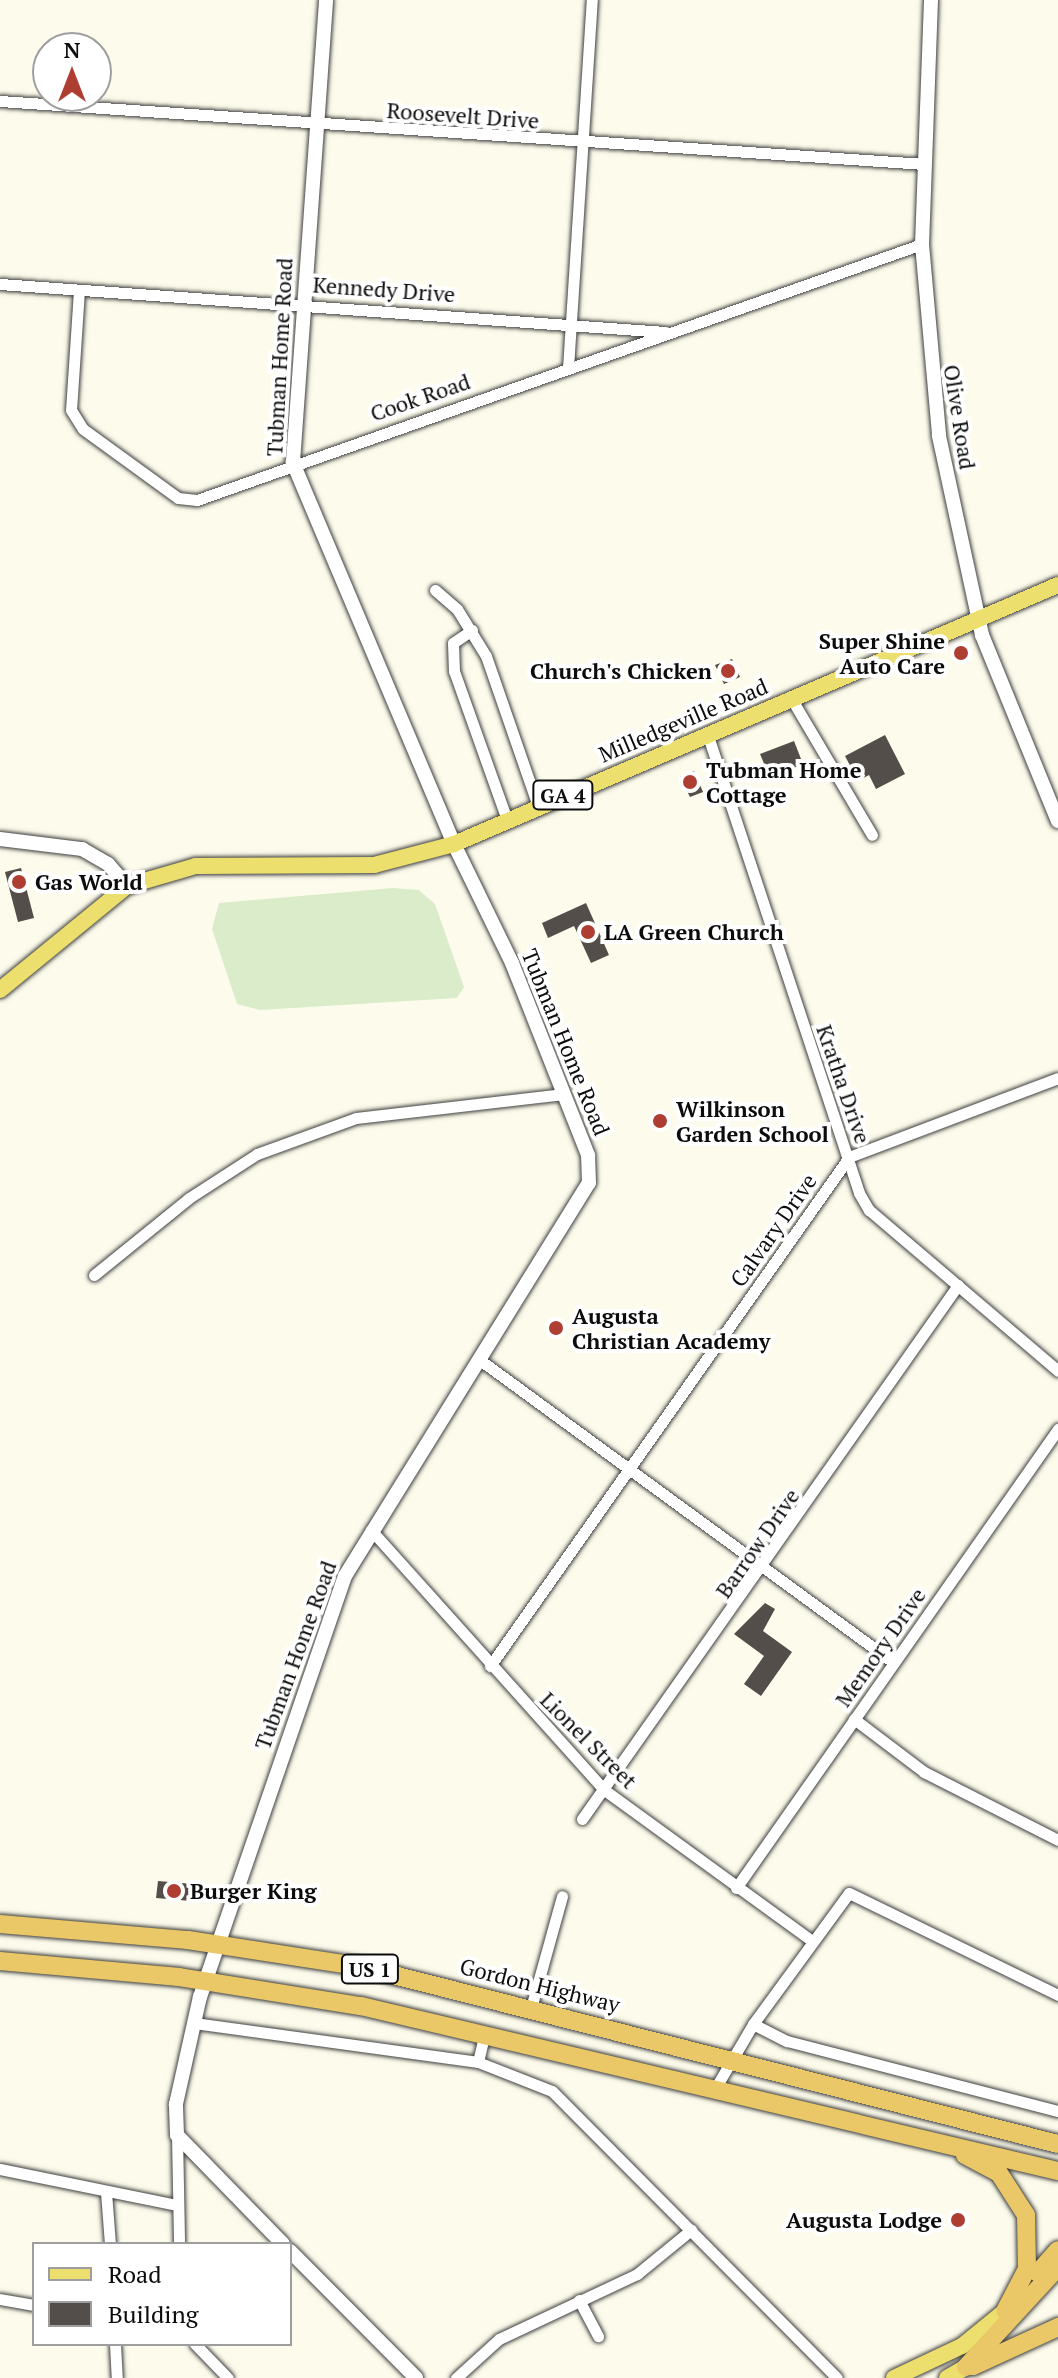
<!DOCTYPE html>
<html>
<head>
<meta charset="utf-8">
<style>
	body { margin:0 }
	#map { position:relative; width:1058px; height:2378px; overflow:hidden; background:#fdfcec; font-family:"PT Serif",serif }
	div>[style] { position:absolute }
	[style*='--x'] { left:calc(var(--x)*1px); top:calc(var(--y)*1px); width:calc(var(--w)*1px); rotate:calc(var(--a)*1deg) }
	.pitch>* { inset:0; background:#dbecca }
	.building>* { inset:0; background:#534e49 }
	.roads { filter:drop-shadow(0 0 2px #3f3f3f) drop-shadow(0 0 2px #3f3f3f) }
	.minor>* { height:11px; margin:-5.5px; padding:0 5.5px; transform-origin:5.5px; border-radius:5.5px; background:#fff }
	.tertiary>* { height:14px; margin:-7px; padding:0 7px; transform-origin:7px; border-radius:7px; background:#fff }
	.primary>* { height:16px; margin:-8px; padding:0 8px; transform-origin:8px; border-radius:8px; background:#ecdf6d }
	.trunk>* { height:18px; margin:-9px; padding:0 9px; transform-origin:9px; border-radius:9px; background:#eac867 }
	.dots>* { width:22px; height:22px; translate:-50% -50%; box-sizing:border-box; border:4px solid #fff; border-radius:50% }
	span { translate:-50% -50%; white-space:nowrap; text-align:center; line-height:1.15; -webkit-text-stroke:8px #fff; paint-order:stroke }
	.shield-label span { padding:2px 6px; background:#fff; border:2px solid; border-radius:6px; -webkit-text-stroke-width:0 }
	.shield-label { font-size:20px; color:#0c0c0c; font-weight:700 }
	.street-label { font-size:22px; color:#0c0c0c }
	.poi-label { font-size:22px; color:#0c0c0c; font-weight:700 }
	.right { translate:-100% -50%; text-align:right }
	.left { translate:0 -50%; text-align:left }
	.legend { position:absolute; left:32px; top:2242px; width:260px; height:104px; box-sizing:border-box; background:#fff; border:2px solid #9e9e9e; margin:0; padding:10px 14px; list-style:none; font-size:24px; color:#0c0c0c }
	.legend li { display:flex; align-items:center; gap:16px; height:40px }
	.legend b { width:40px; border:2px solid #9e9e9e }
	.north { position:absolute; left:32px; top:32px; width:80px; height:80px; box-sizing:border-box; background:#fff; border:2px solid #9e9e9e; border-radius:50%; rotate:0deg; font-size:22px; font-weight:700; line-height:32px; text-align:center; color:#0c0c0c }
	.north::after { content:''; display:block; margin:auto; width:28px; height:36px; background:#ae3e31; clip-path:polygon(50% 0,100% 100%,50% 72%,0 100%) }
</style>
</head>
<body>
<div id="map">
	<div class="pitch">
		<div style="clip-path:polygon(393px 888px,419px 890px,435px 904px,464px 987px,457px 998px,260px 1010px,237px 1004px,212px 929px,219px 903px)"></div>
	</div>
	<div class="building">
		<div style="clip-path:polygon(732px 659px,740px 677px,724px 684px,715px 665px)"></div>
		<div style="clip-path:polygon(885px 735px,905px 774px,876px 789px,869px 775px,858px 781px,845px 756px)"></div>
		<div style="clip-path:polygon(794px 741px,803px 764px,770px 778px,760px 754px)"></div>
		<div style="clip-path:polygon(694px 771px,703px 792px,690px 797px,680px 777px)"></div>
		<div style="clip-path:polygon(21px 868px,34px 918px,18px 922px,5px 872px)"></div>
		<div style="clip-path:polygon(586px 903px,609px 955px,591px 963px,574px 926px,548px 938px,542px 923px)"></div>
		<div style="clip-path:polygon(765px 1603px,775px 1609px,763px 1631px,792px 1652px,761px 1696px,744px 1684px,764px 1656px,734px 1634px)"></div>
		<div style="clip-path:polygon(158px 1881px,193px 1884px,191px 1901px,156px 1898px)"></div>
	</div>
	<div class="roads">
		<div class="minor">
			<div style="--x:0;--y:101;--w:926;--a:3.9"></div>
			<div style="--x:0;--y:284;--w:667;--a:4.13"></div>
			<div style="--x:79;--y:290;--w:120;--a:93.8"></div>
			<div style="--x:71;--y:410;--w:22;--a:58"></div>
			<div style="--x:83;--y:429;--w:117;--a:36"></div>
			<div style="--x:178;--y:498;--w:19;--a:6"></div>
			<div style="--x:197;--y:500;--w:769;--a:-19.45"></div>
			<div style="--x:568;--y:368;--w:369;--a:-86.3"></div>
			<div style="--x:435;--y:590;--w:29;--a:41"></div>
			<div style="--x:457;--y:609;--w:55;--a:58.3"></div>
			<div style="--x:486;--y:656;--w:159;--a:70.9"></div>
			<div style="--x:472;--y:630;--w:23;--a:146"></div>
			<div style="--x:453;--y:643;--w:28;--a:88"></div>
			<div style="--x:454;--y:671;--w:158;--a:70.4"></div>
			<div style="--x:791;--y:698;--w:159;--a:59.4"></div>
			<div style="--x:707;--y:733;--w:484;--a:71.7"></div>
			<div style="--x:859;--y:1193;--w:20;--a:60"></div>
			<div style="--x:869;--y:1210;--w:248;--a:40.4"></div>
			<div style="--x:94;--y:1275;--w:122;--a:-39"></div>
			<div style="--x:189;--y:1198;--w:81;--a:-32.9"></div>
			<div style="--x:257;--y:1154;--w:105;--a:-20"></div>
			<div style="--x:356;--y:1118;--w:207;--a:-6.6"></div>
			<div style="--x:480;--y:1360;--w:512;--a:36.18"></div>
			<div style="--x:371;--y:1530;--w:348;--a:48.1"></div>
			<div style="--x:603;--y:1789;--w:258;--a:36"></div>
			<div style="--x:490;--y:1666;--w:623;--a:-54.8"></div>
			<div style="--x:849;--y:1157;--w:223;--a:-20.7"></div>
			<div style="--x:854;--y:1719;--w:88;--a:37.1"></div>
			<div style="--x:924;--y:1772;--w:150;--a:26.9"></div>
			<div style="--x:582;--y:1819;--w:653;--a:-54.85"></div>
			<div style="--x:736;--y:1888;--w:561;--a:-54.95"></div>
			<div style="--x:531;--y:2008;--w:116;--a:-74.5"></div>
			<div style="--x:194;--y:2023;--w:287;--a:7.8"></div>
			<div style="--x:478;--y:2062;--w:79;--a:21.4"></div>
			<div style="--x:552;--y:2091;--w:404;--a:45.2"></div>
			<div style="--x:753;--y:2024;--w:38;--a:27"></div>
			<div style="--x:787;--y:2041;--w:280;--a:14.5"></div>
			<div style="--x:478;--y:2062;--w:28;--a:-77"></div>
			<div style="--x:713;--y:2092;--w:79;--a:-59.5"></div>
			<div style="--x:753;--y:2024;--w:162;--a:-53.8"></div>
			<div style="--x:849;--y:1893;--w:233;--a:26"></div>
			<div style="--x:177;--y:2135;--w:109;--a:88.9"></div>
			<div style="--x:0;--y:2169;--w:181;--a:11.5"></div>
			<div style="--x:106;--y:2192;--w:52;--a:85.6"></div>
			<div style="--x:0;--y:2299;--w:35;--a:10"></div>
			<div style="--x:579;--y:2300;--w:41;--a:62.2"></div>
			<div style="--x:115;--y:2344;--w:34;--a:87"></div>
			<div style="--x:195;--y:2344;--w:47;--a:45.9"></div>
			<div style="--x:456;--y:2378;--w:58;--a:-42.2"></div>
			<div style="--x:499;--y:2339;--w:153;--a:-25.2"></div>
			<div style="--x:637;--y:2274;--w:70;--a:-39.2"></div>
		</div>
		<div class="tertiary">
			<div style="--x:931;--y:0;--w:244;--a:92.1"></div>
			<div style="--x:922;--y:244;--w:193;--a:84.9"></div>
			<div style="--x:939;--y:436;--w:204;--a:77.8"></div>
			<div style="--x:982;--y:635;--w:201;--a:67.8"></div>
			<div style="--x:0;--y:839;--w:83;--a:7"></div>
			<div style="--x:82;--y:849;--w:30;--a:30"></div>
			<div style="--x:108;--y:864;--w:29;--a:49"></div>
			<div style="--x:283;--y:2244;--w:152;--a:-134.2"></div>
			<div style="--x:177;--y:2135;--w:31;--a:-92"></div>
			<div style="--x:176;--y:2104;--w:110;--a:-77.4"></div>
			<div style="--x:200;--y:1997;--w:445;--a:-71"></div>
			<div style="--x:345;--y:1576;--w:463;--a:-58.2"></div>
			<div style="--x:589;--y:1183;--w:28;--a:-92"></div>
			<div style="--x:588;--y:1155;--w:206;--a:-111.6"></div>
			<div style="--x:512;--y:963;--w:132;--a:-116"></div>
			<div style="--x:454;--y:844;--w:415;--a:-112.9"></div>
			<div style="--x:293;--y:462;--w:463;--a:-85.9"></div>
			<div style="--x:290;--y:2251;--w:179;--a:45.2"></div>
		</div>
		<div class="primary">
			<div style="--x:0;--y:990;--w:164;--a:-39.3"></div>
			<div style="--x:127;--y:886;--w:72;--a:-16.2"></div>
			<div style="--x:196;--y:866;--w:178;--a:-0.3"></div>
			<div style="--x:374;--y:865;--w:83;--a:-14.7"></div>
			<div style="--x:454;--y:844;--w:657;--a:-23.21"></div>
			<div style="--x:894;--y:2378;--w:75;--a:-25.2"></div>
			<div style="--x:962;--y:2346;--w:55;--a:-39.1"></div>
			<div style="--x:947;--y:2378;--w:22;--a:-30"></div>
		</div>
		<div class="trunk">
			<div style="--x:0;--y:1924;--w:189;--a:4.9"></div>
			<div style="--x:188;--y:1940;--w:176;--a:8.8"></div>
			<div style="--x:362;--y:1967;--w:718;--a:14.27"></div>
			<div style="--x:0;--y:1961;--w:180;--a:5.1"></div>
			<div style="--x:179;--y:1977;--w:184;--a:9.1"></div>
			<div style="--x:361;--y:2006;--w:716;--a:13.32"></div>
			<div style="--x:965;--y:2155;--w:38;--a:28"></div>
			<div style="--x:999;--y:2173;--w:50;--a:57.3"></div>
			<div style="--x:1026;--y:2215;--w:54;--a:88.9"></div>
			<div style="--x:1027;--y:2269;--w:47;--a:117.6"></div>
			<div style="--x:1038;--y:2273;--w:30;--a:-49"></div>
			<div style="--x:973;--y:2366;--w:94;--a:-24.6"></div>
			<div style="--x:966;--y:2367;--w:136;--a:-47.4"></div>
		</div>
	</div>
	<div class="dots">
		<div style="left:961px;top:653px;background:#ae3e31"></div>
		<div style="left:728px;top:671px;background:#ae3e31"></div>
		<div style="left:690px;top:782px;background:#ae3e31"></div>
		<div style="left:19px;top:882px;background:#ae3e31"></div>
		<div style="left:588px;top:932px;background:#ae3e31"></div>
		<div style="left:660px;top:1121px;background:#ae3e31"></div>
		<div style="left:556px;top:1328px;background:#ae3e31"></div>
		<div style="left:174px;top:1891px;background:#ae3e31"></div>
		<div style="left:958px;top:2220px;background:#ae3e31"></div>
	</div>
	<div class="shield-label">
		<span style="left:563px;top:795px">GA 4</span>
		<span style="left:370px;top:1969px">US 1</span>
	</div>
	<div class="street-label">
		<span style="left:463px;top:115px;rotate:4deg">Roosevelt Drive</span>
		<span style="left:384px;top:289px;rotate:4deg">Kennedy Drive</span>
		<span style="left:279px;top:357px;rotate:-87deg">Tubman Home Road</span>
		<span style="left:420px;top:397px;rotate:-19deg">Cook Road</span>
		<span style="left:960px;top:417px;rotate:81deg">Olive Road</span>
		<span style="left:683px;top:720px;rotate:-23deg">Milledgeville Road</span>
		<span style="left:566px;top:1042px;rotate:68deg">Tubman Home Road</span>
		<span style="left:844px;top:1084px;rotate:71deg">Kratha Drive</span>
		<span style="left:773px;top:1230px;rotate:-55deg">Calvary Drive</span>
		<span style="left:757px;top:1543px;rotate:-55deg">Barrow Drive</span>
		<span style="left:880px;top:1647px;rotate:-55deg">Memory Drive</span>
		<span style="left:295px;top:1655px;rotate:-70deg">Tubman Home Road</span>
		<span style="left:589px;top:1740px;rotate:45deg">Lionel Street</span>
		<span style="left:540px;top:1985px;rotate:14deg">Gordon Highway</span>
	</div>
	<div class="poi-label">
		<span class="right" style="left:945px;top:653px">Super Shine<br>Auto Care</span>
		<span class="right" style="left:712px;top:671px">Church's Chicken</span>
		<span class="left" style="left:706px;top:782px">Tubman Home<br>Cottage</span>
		<span class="left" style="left:35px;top:882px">Gas World</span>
		<span class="left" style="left:604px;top:932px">LA Green Church</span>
		<span class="left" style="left:676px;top:1121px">Wilkinson<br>Garden School</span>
		<span class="left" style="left:572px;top:1328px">Augusta<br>Christian Academy</span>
		<span class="left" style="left:190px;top:1891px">Burger King</span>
		<span class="right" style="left:942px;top:2220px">Augusta Lodge</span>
	</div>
	<ul class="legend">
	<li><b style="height:10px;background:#ecdf6d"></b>Road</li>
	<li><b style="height:22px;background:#534e49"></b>Building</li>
	</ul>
	<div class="north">N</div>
</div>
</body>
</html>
